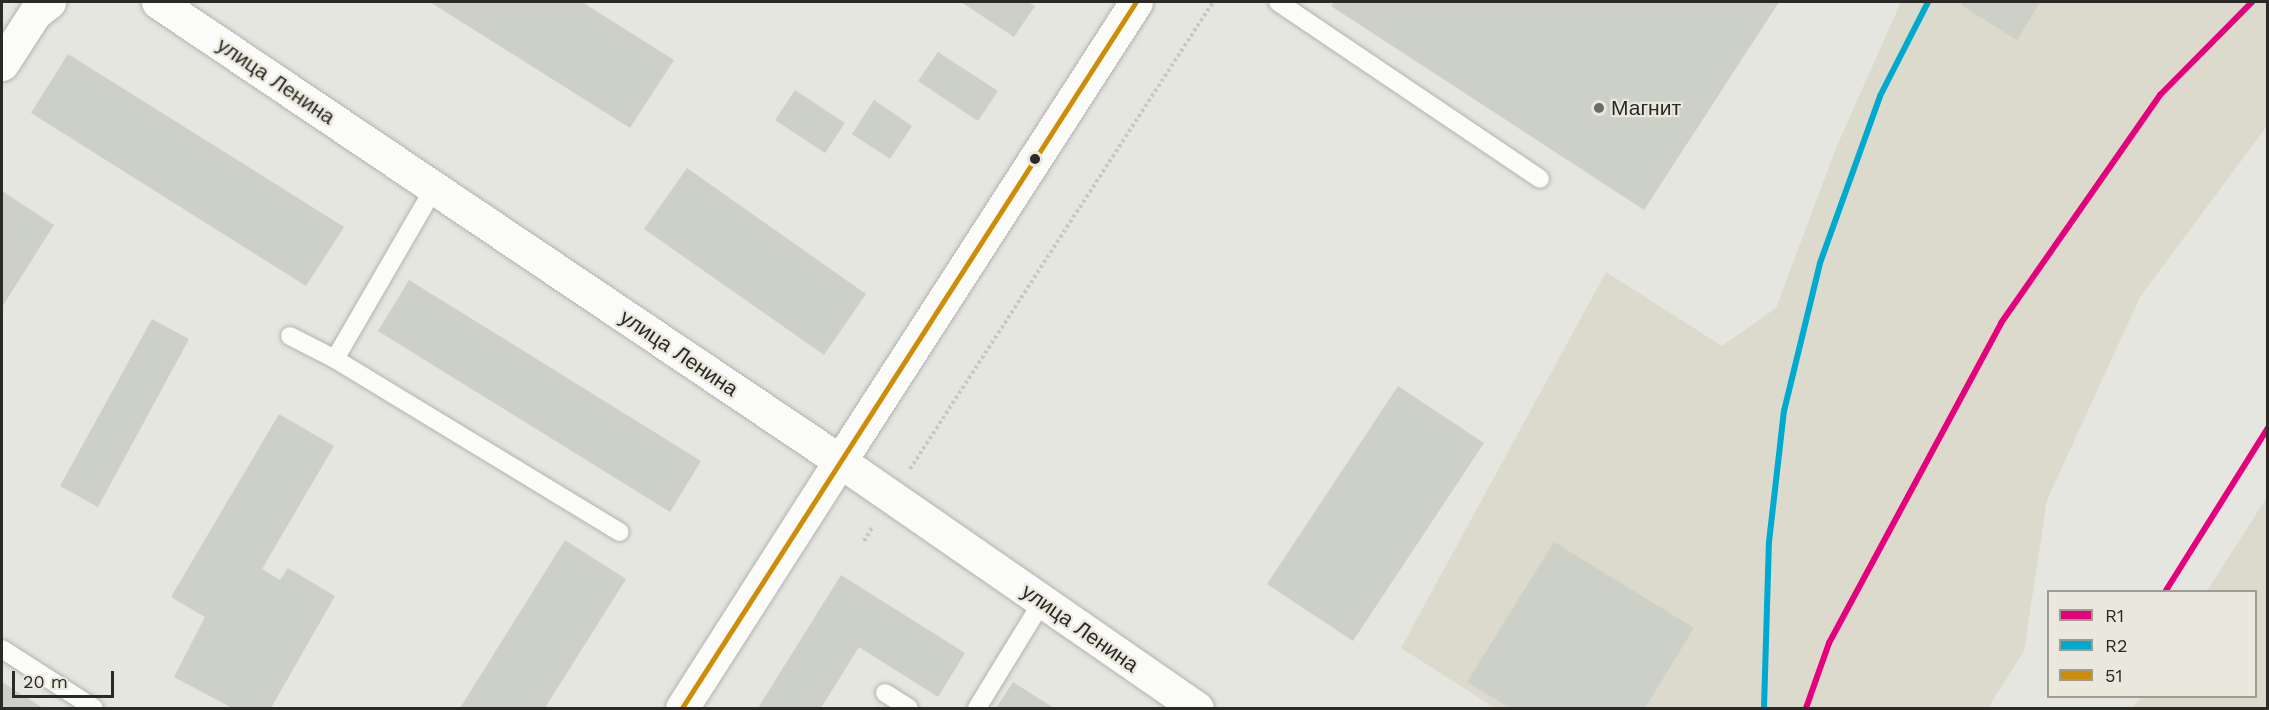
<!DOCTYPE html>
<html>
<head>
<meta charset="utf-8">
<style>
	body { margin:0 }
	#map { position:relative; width:2269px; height:710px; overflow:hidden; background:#e6e6e0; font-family:"Work Sans",sans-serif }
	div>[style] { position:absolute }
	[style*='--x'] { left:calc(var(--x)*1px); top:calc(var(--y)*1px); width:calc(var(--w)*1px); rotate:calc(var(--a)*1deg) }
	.built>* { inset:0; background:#dcdacd }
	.building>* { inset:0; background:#ccd0c6 }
	.path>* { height:4px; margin-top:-2px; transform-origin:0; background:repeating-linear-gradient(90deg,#c7c7c4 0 3px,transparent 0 6px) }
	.roads { filter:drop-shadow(0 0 2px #b3b2ae) drop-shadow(0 0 2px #b3b2ae) }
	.service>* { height:18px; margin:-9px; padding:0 9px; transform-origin:9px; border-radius:9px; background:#fbfbfa }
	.minor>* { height:33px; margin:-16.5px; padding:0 16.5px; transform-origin:16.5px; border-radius:16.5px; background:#fbfbfa }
	.tertiary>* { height:33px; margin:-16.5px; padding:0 16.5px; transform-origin:16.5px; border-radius:16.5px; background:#fbfbfa }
	.bus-1>* { height:4.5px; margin:-2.25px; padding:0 2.25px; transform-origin:2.25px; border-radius:2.25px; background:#ce8d07 }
	.rail-1>* { height:6px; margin:-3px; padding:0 3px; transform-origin:3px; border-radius:3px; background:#e5007d }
	.rail-2>* { height:6px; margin:-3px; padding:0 3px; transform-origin:3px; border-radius:3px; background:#00a9ce }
	.dots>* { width:16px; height:16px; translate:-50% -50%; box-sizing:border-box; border:3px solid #eae8dc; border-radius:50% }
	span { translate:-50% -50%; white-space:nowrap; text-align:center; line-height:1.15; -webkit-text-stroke:4.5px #eae8dc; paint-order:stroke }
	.street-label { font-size:21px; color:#2a2925 }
	.poi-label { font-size:21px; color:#2a2925 }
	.left { translate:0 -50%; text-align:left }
	.frame { position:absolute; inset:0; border:3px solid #2a2925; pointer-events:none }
	.legend { position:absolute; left:2047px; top:590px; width:210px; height:108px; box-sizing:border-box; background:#eae8dc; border:2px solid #9d9c93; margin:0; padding:8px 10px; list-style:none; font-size:18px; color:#2a2925 }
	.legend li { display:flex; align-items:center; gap:12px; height:30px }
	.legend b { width:30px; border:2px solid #9d9c93 }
	.scale { position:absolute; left:12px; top:671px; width:102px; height:27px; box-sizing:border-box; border:3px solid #2a2925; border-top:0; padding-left:8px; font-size:18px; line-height:21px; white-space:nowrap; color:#2a2925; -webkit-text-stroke:4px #eae8dc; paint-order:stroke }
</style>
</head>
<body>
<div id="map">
	<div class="built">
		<div style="clip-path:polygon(1901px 2px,2267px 2px,2267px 126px,2140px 297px,2047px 500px,2024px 651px,1988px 708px,1495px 708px,1401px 648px,1606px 272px,1722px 346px,1776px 308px,1836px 148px)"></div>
		<div style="clip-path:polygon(2267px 497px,2267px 708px,2133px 708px,2141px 697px,2256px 696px,2256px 592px,2207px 591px)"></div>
	</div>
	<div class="building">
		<div style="clip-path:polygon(430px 2px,582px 2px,674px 60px,630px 128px)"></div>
		<div style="clip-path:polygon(961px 2px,1028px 2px,1035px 6px,1014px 37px)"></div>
		<div style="clip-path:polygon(1334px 2px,1779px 2px,1644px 210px,1331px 6px)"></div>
		<div style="clip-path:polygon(1963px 2px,2040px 2px,2017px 40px,1961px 5px)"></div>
		<div style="clip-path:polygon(938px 52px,998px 91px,978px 121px,918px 81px)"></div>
		<div style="clip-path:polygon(68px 54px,344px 227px,306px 286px,31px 113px)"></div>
		<div style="clip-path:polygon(795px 90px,845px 123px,825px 153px,775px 120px)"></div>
		<div style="clip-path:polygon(874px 100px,912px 126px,890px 159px,852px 134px)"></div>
		<div style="clip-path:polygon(687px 168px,866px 294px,824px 355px,644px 229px)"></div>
		<div style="clip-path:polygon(2px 191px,54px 225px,2px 307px)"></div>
		<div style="clip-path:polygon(409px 280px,701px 461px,670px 512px,378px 331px)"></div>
		<div style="clip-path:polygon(152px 319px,189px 339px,98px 507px,60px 486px)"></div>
		<div style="clip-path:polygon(1398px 386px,1484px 443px,1353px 641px,1267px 584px)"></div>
		<div style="clip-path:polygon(279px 414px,334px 446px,262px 569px,280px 580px,288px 568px,335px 596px,271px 708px,232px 708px,174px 677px,205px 617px,171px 597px)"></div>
		<div style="clip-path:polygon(565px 540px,626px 579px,545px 708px,460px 708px)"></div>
		<div style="clip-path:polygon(1554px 542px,1694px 628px,1645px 708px,1510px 708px,1467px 682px)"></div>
		<div style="clip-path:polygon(841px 575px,965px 653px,938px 697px,859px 647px,821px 708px,758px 708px)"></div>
		<div style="clip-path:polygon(2px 682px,43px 708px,2px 708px)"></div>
		<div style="clip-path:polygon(1013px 682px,1054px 708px,996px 708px)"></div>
	</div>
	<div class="path">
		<div style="--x:910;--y:469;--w:557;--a:-57.02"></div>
		<div style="--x:864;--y:541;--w:17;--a:-59"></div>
	</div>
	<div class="roads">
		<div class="service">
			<div style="--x:1278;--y:2;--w:316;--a:34"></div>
			<div style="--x:290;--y:336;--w:51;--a:27.1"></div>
			<div style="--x:335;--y:359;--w:333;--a:31.3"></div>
			<div style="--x:335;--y:359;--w:198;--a:-59.9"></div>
			<div style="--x:2;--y:649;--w:109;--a:32.7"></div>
			<div style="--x:885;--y:693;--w:28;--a:32"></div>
			<div style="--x:977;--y:708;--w:124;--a:-58.5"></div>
		</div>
		<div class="minor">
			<div style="--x:2;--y:64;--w:61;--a:-57.1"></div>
			<div style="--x:35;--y:13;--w:18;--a:-38"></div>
			<div style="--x:682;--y:708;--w:293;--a:-57.4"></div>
		</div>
		<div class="tertiary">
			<div style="--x:158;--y:2;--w:822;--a:33.94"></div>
			<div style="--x:840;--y:461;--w:434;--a:34.7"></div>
			<div style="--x:840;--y:461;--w:546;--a:-57.18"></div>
		</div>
	</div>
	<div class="bus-1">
		<div style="--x:682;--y:708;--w:839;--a:-57.26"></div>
	</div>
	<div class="rail-1">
		<div style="--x:2165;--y:592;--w:194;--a:-57.9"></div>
		<div style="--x:1806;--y:708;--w:69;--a:-70.5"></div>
		<div style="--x:1829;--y:643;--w:363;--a:-61.7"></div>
		<div style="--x:2001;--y:323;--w:278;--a:-55.1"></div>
		<div style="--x:2160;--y:95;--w:131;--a:-45.3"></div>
	</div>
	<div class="rail-2">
		<div style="--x:1764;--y:708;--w:166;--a:-88.3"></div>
		<div style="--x:1769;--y:542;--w:132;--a:-83.5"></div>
		<div style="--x:1784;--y:411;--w:152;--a:-76.3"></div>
		<div style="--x:1820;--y:263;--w:177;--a:-70.2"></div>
		<div style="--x:1880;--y:96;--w:106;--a:-62.9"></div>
	</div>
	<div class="dots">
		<div style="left:1599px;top:108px;background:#6c6b66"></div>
		<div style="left:1035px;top:159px;background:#2a2925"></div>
	</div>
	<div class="street-label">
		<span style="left:276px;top:81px;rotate:34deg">улица Ленина</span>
		<span style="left:679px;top:353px;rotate:34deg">улица Ленина</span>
		<span style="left:1080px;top:628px;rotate:35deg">улица Ленина</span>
	</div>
	<div class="poi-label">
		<span class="left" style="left:1611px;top:108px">Магнит</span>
	</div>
	<div class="frame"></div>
	<ul class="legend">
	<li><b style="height:8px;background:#e5007d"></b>R1</li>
	<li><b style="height:8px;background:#00a9ce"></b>R2</li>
	<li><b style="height:8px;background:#ce8d07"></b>51</li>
	</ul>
	<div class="scale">20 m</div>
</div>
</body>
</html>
